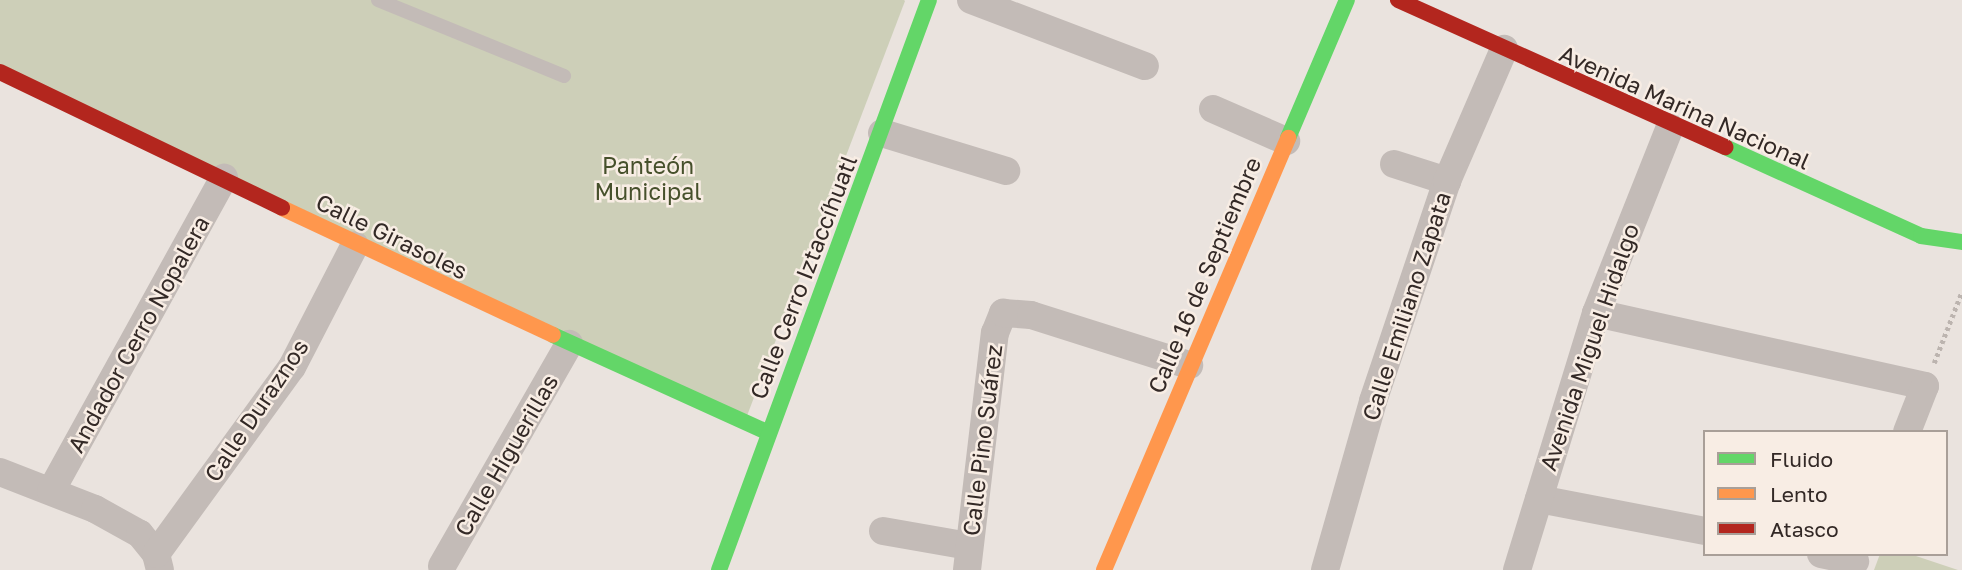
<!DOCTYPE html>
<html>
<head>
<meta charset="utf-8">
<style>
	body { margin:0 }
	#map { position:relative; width:1962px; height:570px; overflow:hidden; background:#eae3de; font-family:"Golos Text",sans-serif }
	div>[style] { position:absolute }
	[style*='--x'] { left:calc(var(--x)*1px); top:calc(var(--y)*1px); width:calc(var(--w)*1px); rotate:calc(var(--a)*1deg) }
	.green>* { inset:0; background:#cdcfb8 }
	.path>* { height:4.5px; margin-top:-2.25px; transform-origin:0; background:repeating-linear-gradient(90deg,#bcb4af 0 3.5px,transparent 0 7px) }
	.lane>* { height:14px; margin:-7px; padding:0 7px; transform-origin:7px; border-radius:7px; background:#c3bbb7 }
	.street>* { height:28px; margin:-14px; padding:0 14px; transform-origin:14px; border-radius:14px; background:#c3bbb7 }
	.fast>* { height:16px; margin:-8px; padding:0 8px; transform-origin:8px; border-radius:8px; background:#63d668 }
	.slow>* { height:16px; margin:-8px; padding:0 8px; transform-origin:8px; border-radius:8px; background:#ff974d }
	.jam>* { height:16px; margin:-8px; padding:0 8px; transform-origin:8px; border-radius:8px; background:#b3261e }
	span { translate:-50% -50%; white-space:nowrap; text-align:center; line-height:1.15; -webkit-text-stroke:5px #f8ede4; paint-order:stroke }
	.street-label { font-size:23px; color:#332926 }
	.park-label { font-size:23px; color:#46502b }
	.legend { position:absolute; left:1703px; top:430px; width:245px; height:126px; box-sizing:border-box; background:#f8ede4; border:2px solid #a99f98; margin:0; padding:9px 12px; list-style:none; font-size:21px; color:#332926 }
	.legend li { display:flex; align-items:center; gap:14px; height:35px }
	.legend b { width:35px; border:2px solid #a99f98 }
</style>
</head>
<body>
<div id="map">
	<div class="green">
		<div style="clip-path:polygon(0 0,904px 0,905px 1px,745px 421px,0 65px)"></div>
		<div style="clip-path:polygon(1880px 554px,1910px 554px,1958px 570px,1874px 570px)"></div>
	</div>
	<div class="path">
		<div style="--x:1934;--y:363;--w:77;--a:-68.7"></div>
	</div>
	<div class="lane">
		<div style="--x:378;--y:0;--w:201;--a:22.2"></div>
	</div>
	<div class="street">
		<div style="--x:971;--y:0;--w:186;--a:20.8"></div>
		<div style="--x:1213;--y:109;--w:80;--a:23.7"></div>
		<div style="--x:882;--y:133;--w:130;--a:17"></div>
		<div style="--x:1394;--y:164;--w:56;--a:17.8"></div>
		<div style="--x:1596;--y:313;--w:337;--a:12.5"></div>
		<div style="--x:1925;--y:386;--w:49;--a:111.4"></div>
		<div style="--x:0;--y:472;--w:102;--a:21.3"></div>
		<div style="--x:95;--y:509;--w:51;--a:29.1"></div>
		<div style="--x:140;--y:534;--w:26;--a:51"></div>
		<div style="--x:156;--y:554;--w:16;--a:76"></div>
		<div style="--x:51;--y:491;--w:358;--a:-61.1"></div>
		<div style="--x:1539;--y:499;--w:169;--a:10.9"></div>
		<div style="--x:883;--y:531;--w:87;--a:9.9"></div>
		<div style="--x:156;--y:554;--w:231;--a:-54"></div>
		<div style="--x:292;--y:367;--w:137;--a:-62.7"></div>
		<div style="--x:1821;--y:554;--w:35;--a:12"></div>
		<div style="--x:442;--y:566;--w:256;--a:-60.2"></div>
		<div style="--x:967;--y:570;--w:239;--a:-83.3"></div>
		<div style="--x:995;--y:333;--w:22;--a:-68"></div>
		<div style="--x:1003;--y:313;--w:28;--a:4"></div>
		<div style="--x:1031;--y:315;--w:166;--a:17.6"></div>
		<div style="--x:1325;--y:570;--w:176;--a:-74.1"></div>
		<div style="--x:1373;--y:401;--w:232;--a:-71.4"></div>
		<div style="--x:1447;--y:181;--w:144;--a:-66.6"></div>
		<div style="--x:1517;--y:570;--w:269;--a:-72.9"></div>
		<div style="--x:1596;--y:313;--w:200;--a:-68.3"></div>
	</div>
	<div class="fast">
		<div style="--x:1288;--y:138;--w:150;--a:-66.9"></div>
		<div style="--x:1725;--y:147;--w:215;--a:24.4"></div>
		<div style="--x:1921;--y:236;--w:41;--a:8.3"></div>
		<div style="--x:553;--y:335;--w:237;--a:24.4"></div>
		<div style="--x:719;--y:570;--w:607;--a:-69.78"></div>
	</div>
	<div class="slow">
		<div style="--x:282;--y:208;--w:299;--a:25.1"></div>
		<div style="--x:1104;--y:570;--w:470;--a:-66.9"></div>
	</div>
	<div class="jam">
		<div style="--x:1398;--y:0;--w:359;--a:24.2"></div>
		<div style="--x:0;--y:72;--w:313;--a:25.7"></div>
	</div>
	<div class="street-label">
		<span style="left:1685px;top:107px;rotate:24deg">Avenida Marina Nacional</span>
		<span style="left:392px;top:236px;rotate:26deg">Calle Girasoles</span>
		<span style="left:1204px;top:275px;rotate:-67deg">Calle 16 de Septiembre</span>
		<span style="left:803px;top:277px;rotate:-69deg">Calle Cerro Iztaccíhuatl</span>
		<span style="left:1406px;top:306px;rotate:-72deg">Calle Emiliano Zapata</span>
		<span style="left:138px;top:334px;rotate:-61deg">Andador Cerro Nopalera</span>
		<span style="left:1589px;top:347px;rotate:-71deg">Avenida Miguel Hidalgo</span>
		<span style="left:256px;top:410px;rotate:-56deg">Calle Duraznos</span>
		<span style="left:982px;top:440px;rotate:-83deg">Calle Pino Suárez</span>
		<span style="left:506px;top:455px;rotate:-60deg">Calle Higuerillas</span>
	</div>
	<div class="park-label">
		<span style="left:648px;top:178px">Panteón<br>Municipal</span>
	</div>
	<ul class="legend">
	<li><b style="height:9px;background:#63d668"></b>Fluido</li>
	<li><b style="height:9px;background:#ff974d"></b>Lento</li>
	<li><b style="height:9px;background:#b3261e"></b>Atasco</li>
	</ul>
</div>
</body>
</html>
